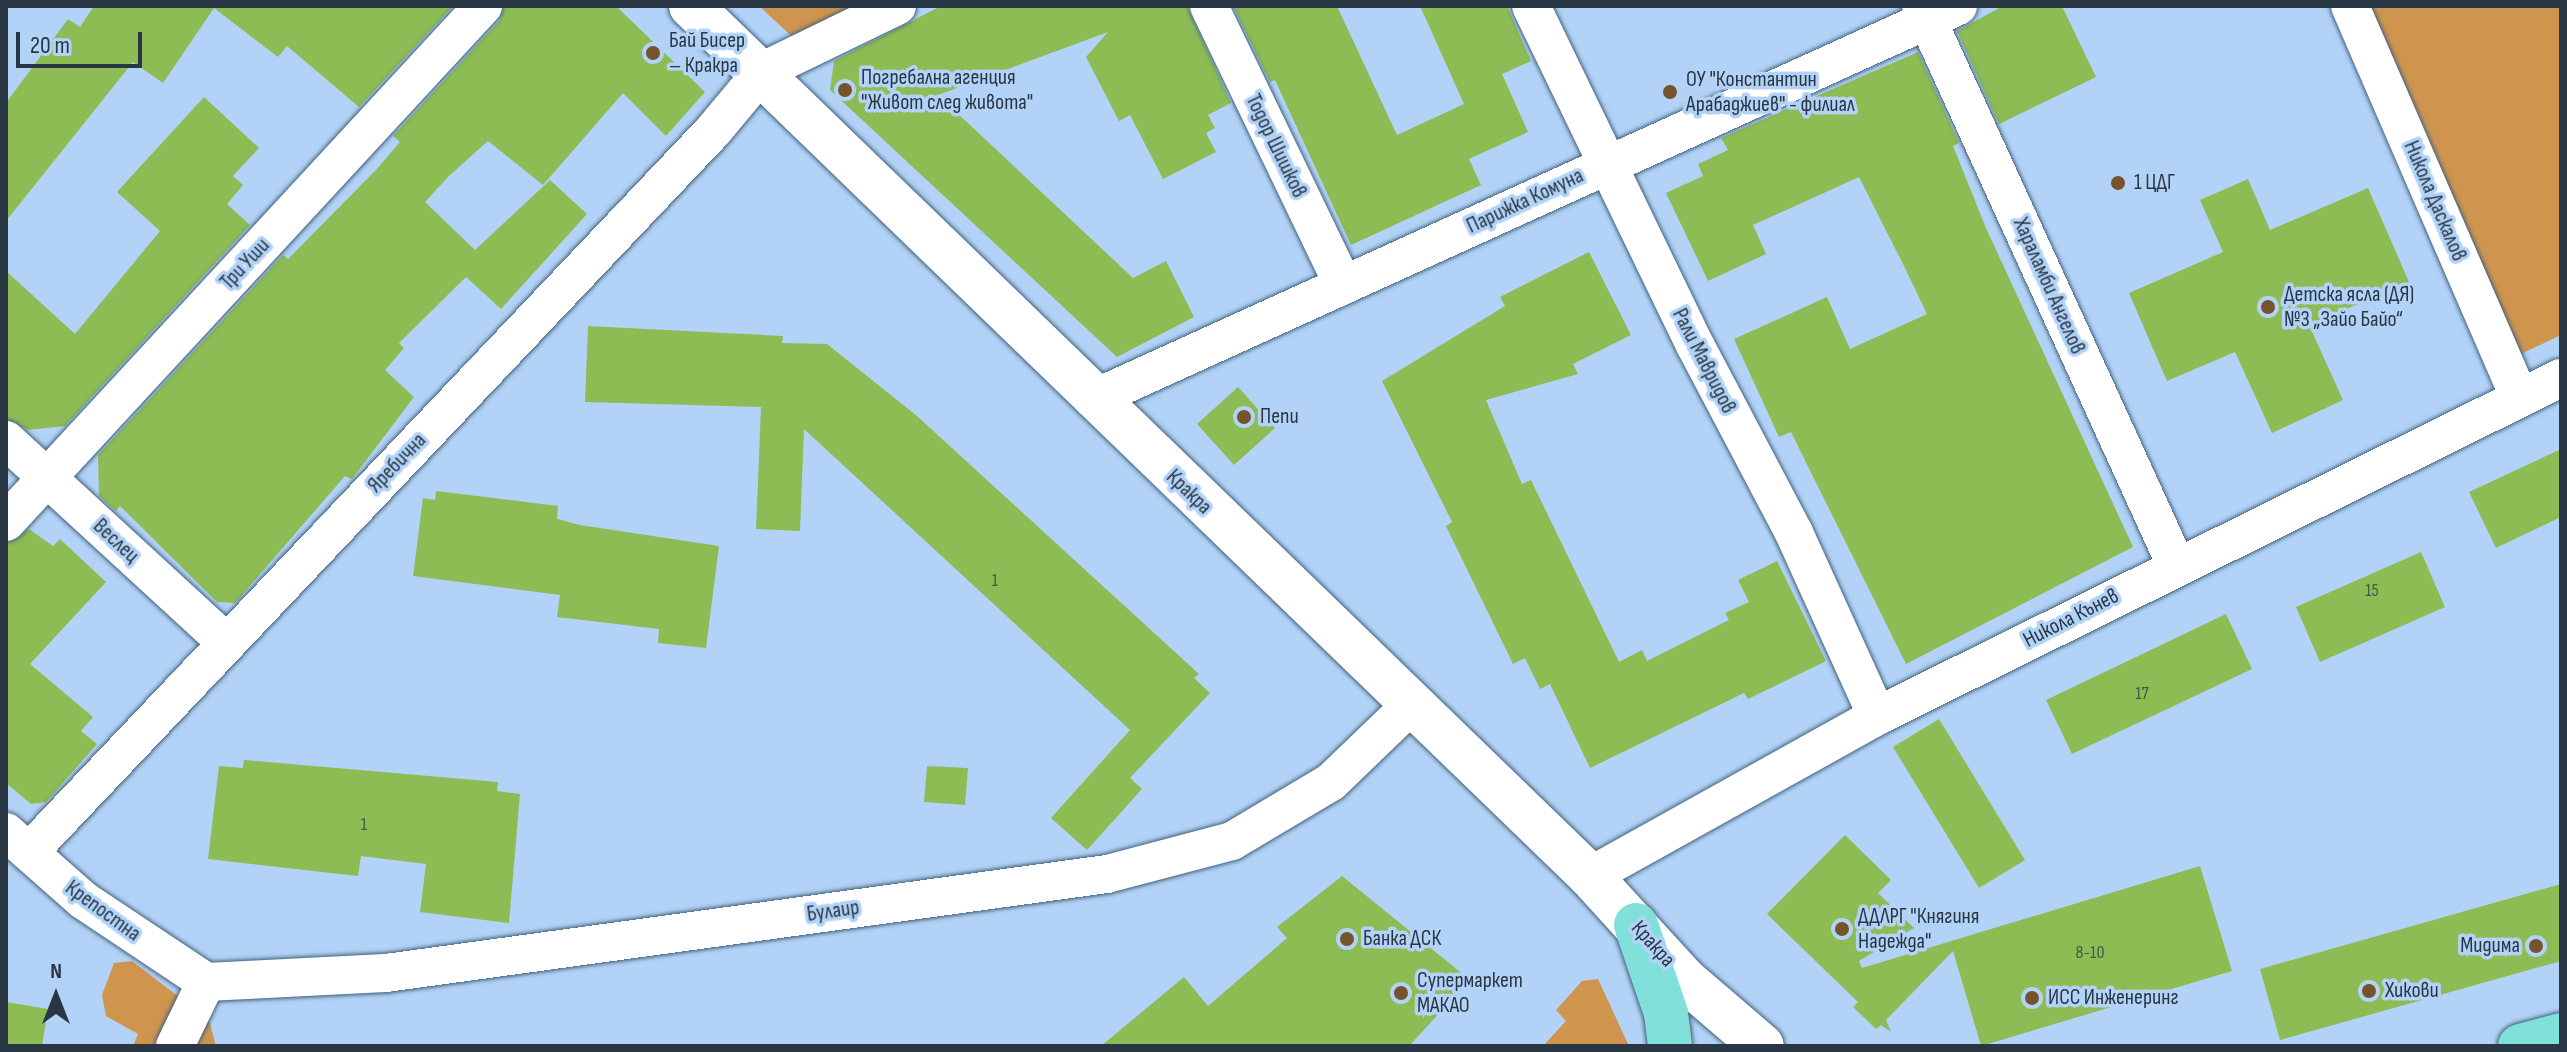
<!DOCTYPE html>
<html>
<head>
<meta charset="utf-8">
<style>
	body { margin:0 }
	#map { position:relative; width:2567px; height:1052px; overflow:hidden; background:#b2d3f7; font-family:"Sofia Sans Condensed",sans-serif }
	div>[style] { position:absolute }
	[style*='--x'] { left:calc(var(--x)*1px); top:calc(var(--y)*1px); width:calc(var(--w)*1px); rotate:calc(var(--a)*1deg) }
	.green>* { inset:0; background:#cf954f }
	.building>* { inset:0; background:#8dbc54 }
	.roads { filter:drop-shadow(0 0 2px #42617f) drop-shadow(0 0 2px #42617f) }
	.minor>* { height:38px; margin:-19px; padding:0 19px; transform-origin:19px; border-radius:19px; background:#fff }
	.tertiary>* { height:44px; margin:-22px; padding:0 22px; transform-origin:22px; border-radius:22px; background:#fff }
	.primary>* { height:44px; margin:-22px; padding:0 22px; transform-origin:22px; border-radius:22px; background:#82e0db }
	.dots>* { width:22px; height:22px; translate:-50% -50%; box-sizing:border-box; border:4px solid #b2d3f7; border-radius:50% }
	span { translate:-50% -50%; white-space:nowrap; text-align:center; line-height:1.15; -webkit-text-stroke:7px #b2d3f7; paint-order:stroke }
	.number-label { font-size:18px; color:#425848 }
	.number-label span { -webkit-text-stroke-width:0 }
	.poi-label { font-size:22px; color:#293644 }
	.left { translate:0 -50%; text-align:left }
	.right { translate:-100% -50%; text-align:right }
	.street-label { font-size:22px; color:#293644 }
	.frame { position:absolute; inset:0; border:8px solid #293644; pointer-events:none }
	.north { position:absolute; left:16px; top:956px; width:80px; height:80px; -webkit-text-stroke:6px #b2d3f7; paint-order:stroke; rotate:0deg; font-size:22px; font-weight:700; line-height:32px; text-align:center; color:#293644 }
	.north::after { content:''; display:block; margin:auto; width:28px; height:36px; background:#293644; clip-path:polygon(50% 0,100% 100%,50% 72%,0 100%) }
	.scale { position:absolute; left:16px; top:32px; width:126px; height:36px; box-sizing:border-box; border:4px solid #293644; border-top:0; padding-left:10px; font-size:24px; line-height:28px; white-space:nowrap; color:#293644; -webkit-text-stroke:6px #b2d3f7; paint-order:stroke }
</style>
</head>
<body>
<div id="map">
	<div class="green">
		<div style="clip-path:polygon(759px 6px,871px 6px,798px 42px)"></div>
		<div style="clip-path:polygon(2370px 6px,2561px 6px,2561px 335px,2521px 354px)"></div>
		<div style="clip-path:polygon(132px 961px,209px 1020px,216px 1046px,133px 1046px,138px 1034px,106px 1016px,102px 995px,114px 963px)"></div>
		<div style="clip-path:polygon(1598px 979px,1629px 1046px,1543px 1046px,1566px 1021px,1556px 1010px,1582px 981px)"></div>
	</div>
	<div class="building">
		<div style="clip-path:polygon(94px 6px,453px 6px,359px 107px,287px 46px,278px 57px,214px 8px,163px 83px,133px 62px,6px 221px,6px 103px,68px 19px,80px 27px)"></div>
		<div style="clip-path:polygon(504px 6px,616px 6px,705px 92px,666px 136px,623px 93px,543px 185px,488px 141px,449px 176px,425px 202px,475px 250px,550px 180px,587px 214px,501px 309px,466px 277px,399px 343px,404px 348px,385px 370px,414px 397px,352px 479px,345px 476px,235px 603px,217px 602px,120px 506px,116px 511px,99px 496px,98px 455px,283px 255px,288px 259px,375px 171px,400px 142px,393px 136px,499px 21px)"></div>
		<div style="clip-path:polygon(941px 6px,1187px 6px,1231px 103px,1208px 115px,1215px 128px,1206px 133px,1216px 152px,1163px 179px,1130px 115px,1119px 121px,1086px 57px,1108px 32px,938px 95px,1133px 278px,1166px 261px,1194px 317px,1117px 357px,830px 90px,834px 61px)"></div>
		<div style="clip-path:polygon(1233px 6px,1337px 6px,1397px 135px,1464px 104px,1420px 6px,1507px 6px,1531px 61px,1502px 74px,1528px 132px,1469px 159px,1481px 185px,1351px 245px,1275px 80px,1270px 82px)"></div>
		<div style="clip-path:polygon(2003px 6px,2062px 6px,2096px 77px,1999px 124px,1957px 31px)"></div>
		<div style="clip-path:polygon(1918px 52px,1959px 143px,1953px 146px,1986px 228px,2133px 547px,1906px 664px,1791px 432px,1779px 437px,1734px 339px,1827px 297px,1850px 349px,1927px 314px,1904px 266px,1859px 177px,1753px 225px,1766px 254px,1708px 281px,1666px 193px,1703px 176px,1698px 164px,1728px 150px,1721px 138px)"></div>
		<div style="clip-path:polygon(204px 97px,259px 148px,233px 176px,243px 185px,227px 204px,250px 225px,65px 426px,28px 430px,6px 419px,6px 271px,75px 334px,160px 231px,117px 192px)"></div>
		<div style="clip-path:polygon(2248px 179px,2270px 230px,2368px 188px,2409px 282px,2309px 325px,2343px 400px,2272px 433px,2235px 352px,2167px 381px,2129px 293px,2223px 252px,2200px 200px)"></div>
		<div style="clip-path:polygon(1589px 252px,1631px 335px,1573px 364px,1578px 374px,1486px 400px,1522px 484px,1531px 480px,1619px 662px,1642px 650px,1647px 661px,1729px 620px,1725px 613px,1749px 602px,1738px 580px,1777px 561px,1826px 661px,1748px 699px,1744px 693px,1590px 768px,1550px 684px,1540px 689px,1525px 658px,1513px 664px,1446px 526px,1452px 522px,1382px 381px,1505px 306px,1500px 297px)"></div>
		<div style="clip-path:polygon(588px 326px,783px 336px,782px 343px,827px 344px,917px 416px,1199px 674px,1194px 678px,1210px 693px,1130px 778px,1142px 789px,1087px 850px,1051px 818px,1130px 730px,804px 429px,800px 531px,756px 529px,761px 407px,585px 402px)"></div>
		<div style="clip-path:polygon(1238px 387px,1275px 428px,1234px 465px,1197px 424px)"></div>
		<div style="clip-path:polygon(2561px 449px,2561px 517px,2496px 548px,2469px 492px)"></div>
		<div style="clip-path:polygon(436px 491px,558px 506px,557px 519px,580px 525px,719px 546px,706px 648px,658px 643px,659px 629px,557px 617px,560px 595px,413px 576px,423px 498px,435px 500px)"></div>
		<div style="clip-path:polygon(29px 529px,53px 546px,60px 539px,106px 582px,30px 664px,93px 717px,81px 731px,97px 744px,46px 802px,31px 804px,6px 783px,6px 543px)"></div>
		<div style="clip-path:polygon(2421px 552px,2445px 607px,2320px 662px,2296px 607px)"></div>
		<div style="clip-path:polygon(2226px 614px,2252px 669px,2072px 754px,2046px 700px)"></div>
		<div style="clip-path:polygon(1939px 719px,2025px 860px,1979px 888px,1893px 747px)"></div>
		<div style="clip-path:polygon(244px 760px,498px 782px,497px 791px,520px 794px,509px 923px,420px 912px,426px 864px,361px 856px,358px 876px,208px 859px,219px 766px,243px 768px)"></div>
		<div style="clip-path:polygon(927px 766px,968px 768px,965px 805px,924px 802px)"></div>
		<div style="clip-path:polygon(1845px 835px,1891px 880px,1878px 893px,1914px 928px,1859px 961px,1862px 968px,2200px 866px,2232px 971px,1981px 1046px,1953px 951px,1886px 1020px,1891px 1032px,1881px 1025px,1876px 1029px,1853px 1007px,1858px 1002px,1767px 914px)"></div>
		<div style="clip-path:polygon(1342px 876px,1470px 980px,1409px 1046px,1101px 1046px,1184px 977px,1208px 1006px,1287px 938px,1277px 927px)"></div>
		<div style="clip-path:polygon(2561px 884px,2561px 961px,2280px 1040px,2260px 969px)"></div>
		<div style="clip-path:polygon(6px 1002px,48px 1009px,42px 1046px,6px 1046px)"></div>
	</div>
	<div class="roads">
		<div class="minor">
			<div style="--x:1209;--y:6;--w:310;--a:64.3"></div>
			<div style="--x:1531;--y:6;--w:377;--a:64.2"></div>
			<div style="--x:1695;--y:345;--w:212;--a:62.2"></div>
			<div style="--x:1794;--y:533;--w:201;--a:65.6"></div>
			<div style="--x:1921;--y:6;--w:614;--a:65.48"></div>
			<div style="--x:2350;--y:6;--w:425;--a:66.6"></div>
			<div style="--x:1093;--y:399;--w:950;--a:-24.43"></div>
			<div style="--x:6;--y:440;--w:300;--a:42.6"></div>
			<div style="--x:6;--y:522;--w:703;--a:-47.25"></div>
			<div style="--x:6;--y:832;--w:103;--a:41.4"></div>
			<div style="--x:83;--y:900;--w:148;--a:33.7"></div>
			<div style="--x:29;--y:852;--w:994;--a:-46.51"></div>
			<div style="--x:713;--y:131;--w:78;--a:-50.2"></div>
			<div style="--x:763;--y:71;--w:149;--a:-25.9"></div>
			<div style="--x:1590;--y:876;--w:329;--a:-29.1"></div>
			<div style="--x:1877;--y:716;--w:763;--a:-26.3"></div>
			<div style="--x:206;--y:982;--w:180;--a:-2.9"></div>
			<div style="--x:386;--y:973;--w:728;--a:-7.82"></div>
			<div style="--x:1107;--y:874;--w:129;--a:-14.8"></div>
			<div style="--x:1232;--y:841;--w:115;--a:-30.8"></div>
			<div style="--x:1331;--y:782;--w:111;--a:-43.9"></div>
			<div style="--x:175;--y:1046;--w:71;--a:-64.2"></div>
		</div>
		<div class="tertiary">
			<div style="--x:691;--y:6;--w:1251;--a:44.06"></div>
			<div style="--x:1590;--y:876;--w:141;--a:47.6"></div>
			<div style="--x:1685;--y:980;--w:101;--a:40.6"></div>
		</div>
		<div class="primary">
			<div style="--x:1636;--y:925;--w:93;--a:71.2"></div>
			<div style="--x:1666;--y:1013;--w:33;--a:83"></div>
			<div style="--x:2520;--y:1046;--w:42;--a:-15"></div>
		</div>
	</div>
	<div class="dots">
		<div style="left:653px;top:53px;background:#75542b"></div>
		<div style="left:845px;top:90px;background:#75542b"></div>
		<div style="left:1670px;top:92px;background:#75542b"></div>
		<div style="left:2118px;top:183px;background:#75542b"></div>
		<div style="left:2268px;top:307px;background:#75542b"></div>
		<div style="left:1244px;top:417px;background:#75542b"></div>
		<div style="left:1842px;top:929px;background:#75542b"></div>
		<div style="left:1347px;top:939px;background:#75542b"></div>
		<div style="left:2536px;top:946px;background:#75542b"></div>
		<div style="left:2369px;top:991px;background:#75542b"></div>
		<div style="left:1401px;top:993px;background:#75542b"></div>
		<div style="left:2032px;top:998px;background:#75542b"></div>
	</div>
	<div class="number-label">
		<span style="left:995px;top:581px">1</span>
		<span style="left:2372px;top:591px">15</span>
		<span style="left:2142px;top:694px">17</span>
		<span style="left:364px;top:825px">1</span>
		<span style="left:2090px;top:953px">8-10</span>
	</div>
	<div class="poi-label">
		<span class="left" style="left:669px;top:53px">Бай Бисер<br>– Кракра</span>
		<span class="left" style="left:861px;top:90px">Погребална агенция<br>"Живот след живота"</span>
		<span class="left" style="left:1686px;top:92px">ОУ "Константин<br>Арабаджиев" - филиал</span>
		<span class="left" style="left:2134px;top:183px">1 ЦДГ</span>
		<span class="left" style="left:2284px;top:307px">Детска ясла (ДЯ)<br>№3 „Зайо Байо“</span>
		<span class="left" style="left:1260px;top:417px">Пепи</span>
		<span class="left" style="left:1858px;top:929px">ДДЛРГ "Княгиня<br>Надежда"</span>
		<span class="left" style="left:1363px;top:939px">Банка ДСК</span>
		<span class="right" style="left:2520px;top:946px">Мидима</span>
		<span class="left" style="left:1417px;top:993px">Супермаркет<br>МАКАО</span>
		<span class="left" style="left:2385px;top:991px">Хикови</span>
		<span class="left" style="left:2048px;top:998px">ИСС Инженеринг</span>
	</div>
	<div class="street-label">
		<span style="left:1276px;top:146px;rotate:64deg">Тодор Шишков</span>
		<span style="left:1525px;top:201px;rotate:-25deg">Парижка Комуна</span>
		<span style="left:2435px;top:201px;rotate:67deg">Никола Даскалов</span>
		<span style="left:245px;top:264px;rotate:-47deg">Три Уши</span>
		<span style="left:2049px;top:286px;rotate:66deg">Хараламби Ангелов</span>
		<span style="left:1704px;top:361px;rotate:63deg">Рали Мавридов</span>
		<span style="left:397px;top:463px;rotate:-46deg">Яребична</span>
		<span style="left:1189px;top:492px;rotate:44deg">Кракра</span>
		<span style="left:116px;top:541px;rotate:43deg">Веслец</span>
		<span style="left:2071px;top:618px;rotate:-27deg">Никола Кънев</span>
		<span style="left:103px;top:911px;rotate:36deg">Крепостна</span>
		<span style="left:833px;top:911px;rotate:-8deg">Булаир</span>
		<span style="left:1653px;top:944px;rotate:48deg">Кракра</span>
	</div>
	<div class="frame"></div>
	<div class="north">N</div>
	<div class="scale">20 m</div>
</div>
</body>
</html>
